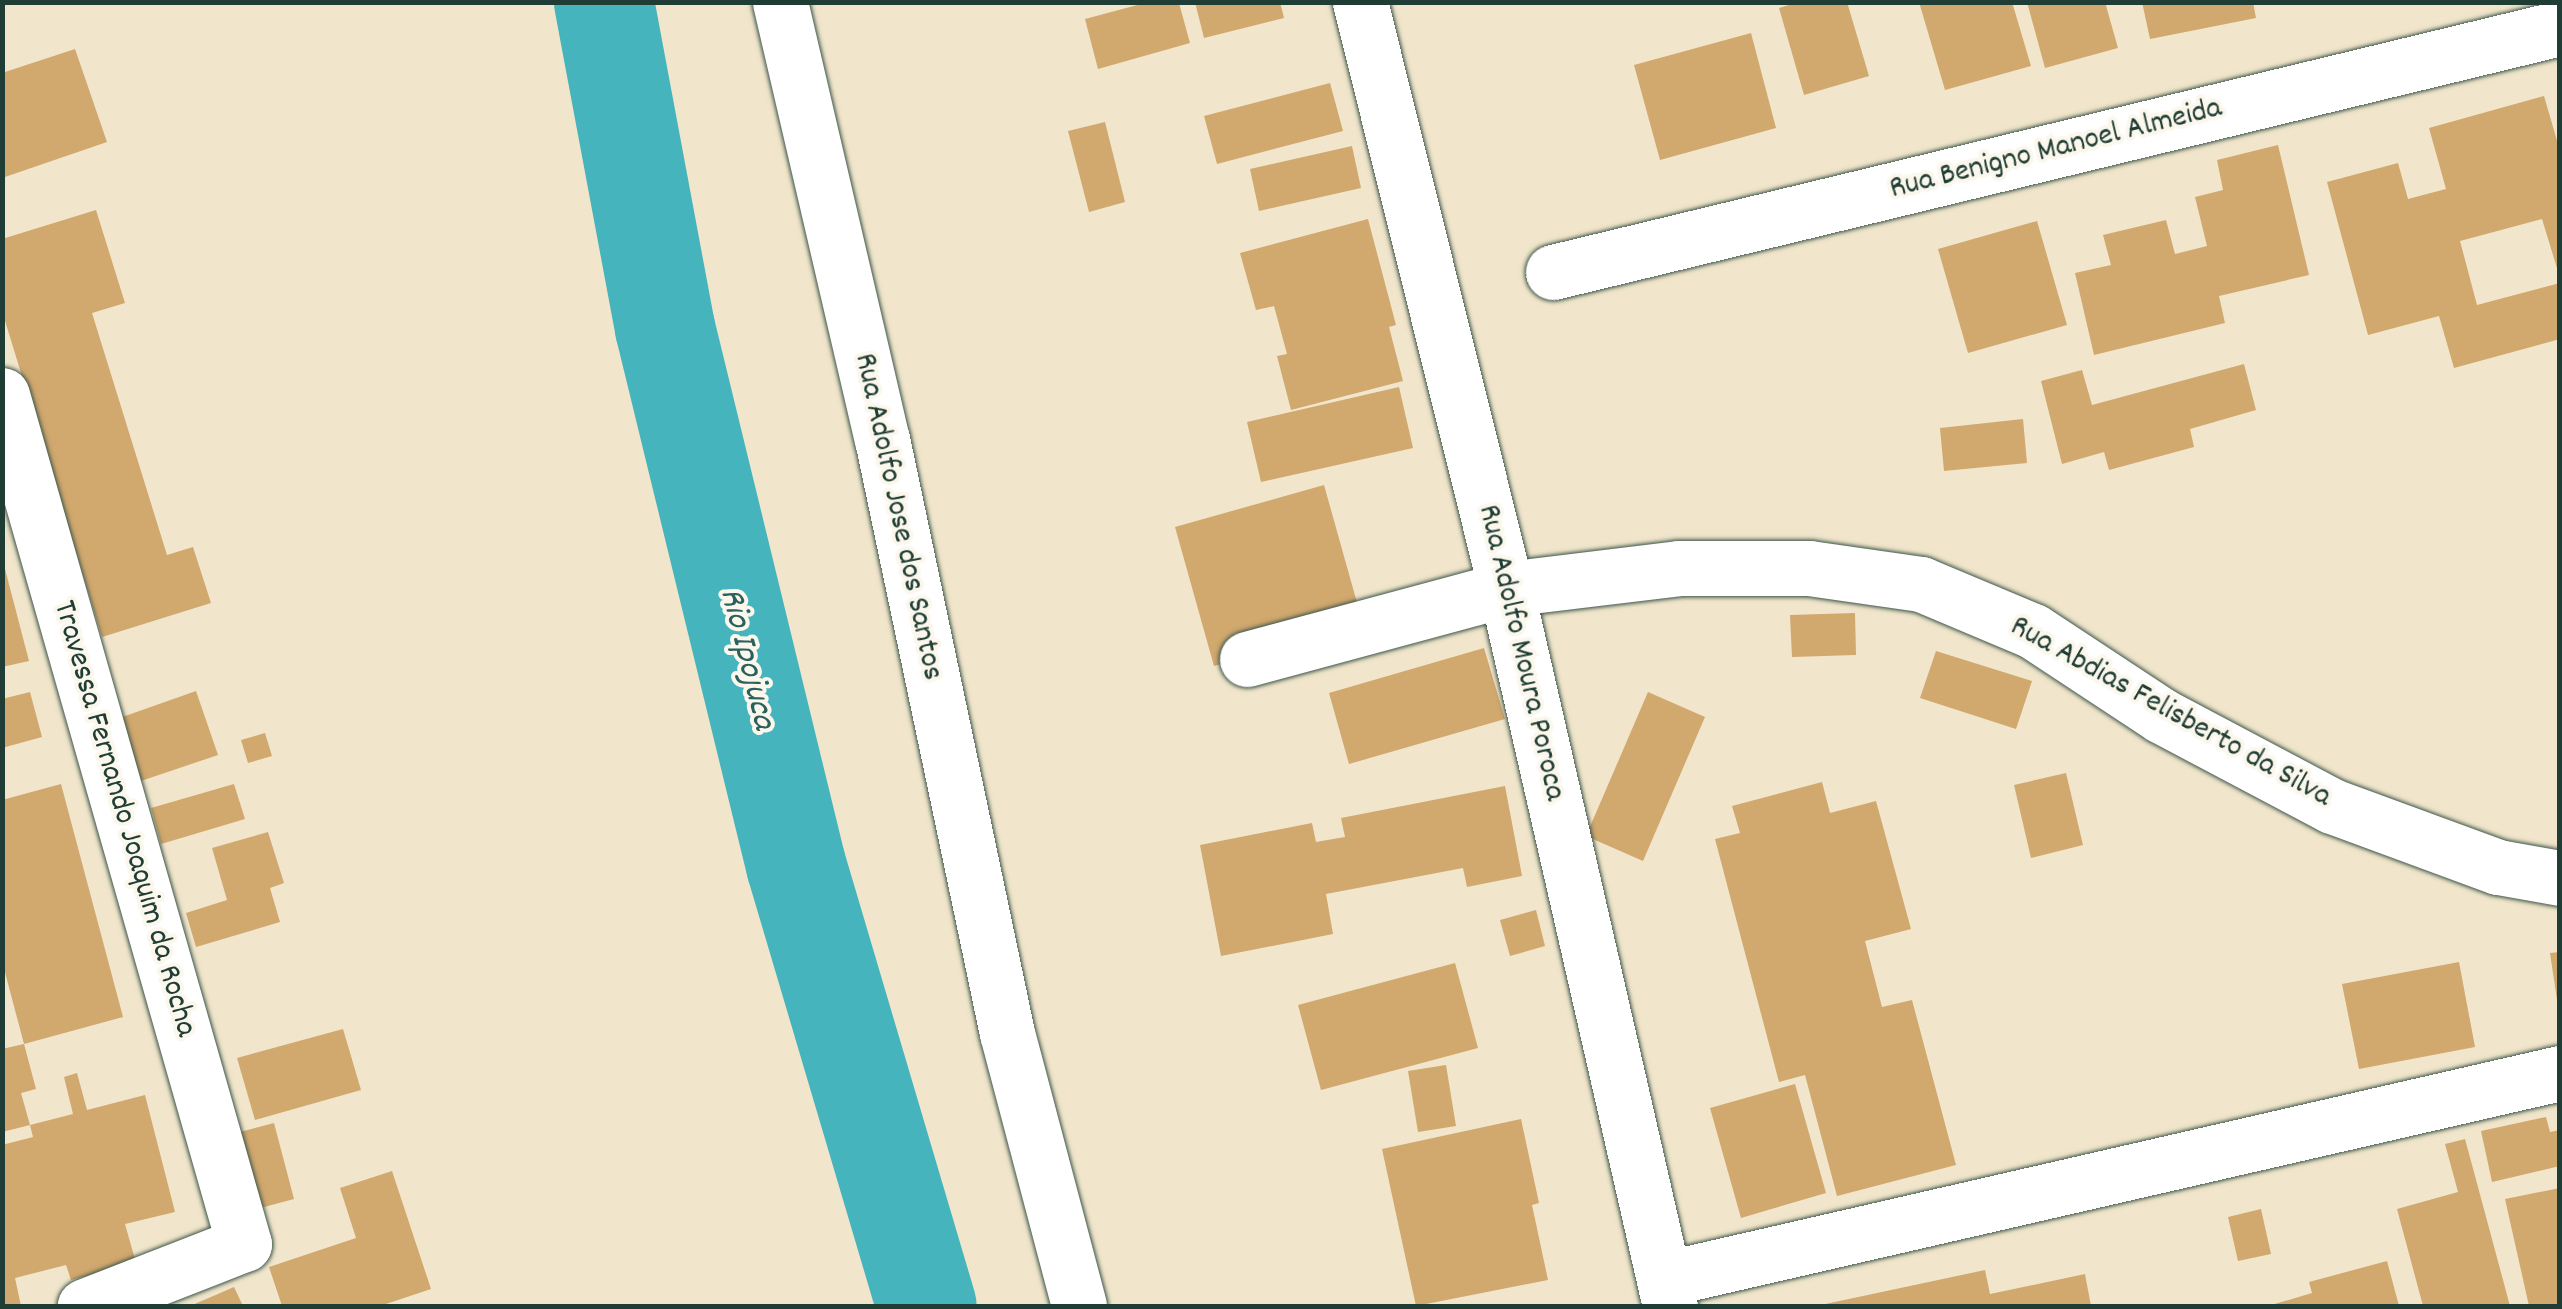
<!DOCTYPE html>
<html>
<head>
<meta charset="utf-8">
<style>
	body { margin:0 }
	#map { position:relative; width:2562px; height:1309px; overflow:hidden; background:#f1e6cb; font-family:Dekko,sans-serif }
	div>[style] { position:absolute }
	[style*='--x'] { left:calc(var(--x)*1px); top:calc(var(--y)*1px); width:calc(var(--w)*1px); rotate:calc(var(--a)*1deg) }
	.river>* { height:100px; margin:-50px; padding:0 50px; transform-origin:50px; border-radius:50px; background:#45b4bd }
	.building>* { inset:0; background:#d1a86e }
	.roads { filter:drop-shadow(0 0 2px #3e564b) drop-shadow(0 0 2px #3e564b) }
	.minor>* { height:55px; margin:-27.5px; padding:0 27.5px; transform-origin:27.5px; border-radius:27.5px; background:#fff }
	span { translate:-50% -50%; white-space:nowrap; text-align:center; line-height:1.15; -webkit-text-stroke:8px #fbf7ec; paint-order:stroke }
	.street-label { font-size:32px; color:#1f3d34 }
	.water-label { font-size:35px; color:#2a615d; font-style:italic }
	.frame { position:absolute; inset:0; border:5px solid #1f3d34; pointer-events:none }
</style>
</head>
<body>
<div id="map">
	<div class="river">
		<div style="--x:604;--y:2;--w:332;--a:79.4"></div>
		<div style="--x:665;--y:328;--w:553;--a:76.29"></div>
		<div style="--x:796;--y:865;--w:460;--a:73.5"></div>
	</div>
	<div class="building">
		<div style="clip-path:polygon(1195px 2px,1280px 2px,1284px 18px,1204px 38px)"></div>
		<div style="clip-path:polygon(1799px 2px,1847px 2px,1869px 76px,1804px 95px,1779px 8px)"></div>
		<div style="clip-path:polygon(1919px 2px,2012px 2px,2031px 66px,1945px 90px)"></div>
		<div style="clip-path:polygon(2027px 2px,2105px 2px,2118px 48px,2045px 68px)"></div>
		<div style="clip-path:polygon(2142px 2px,2253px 2px,2256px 18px,2150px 39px)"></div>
		<div style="clip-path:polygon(1145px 3px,1179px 3px,1190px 43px,1098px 69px,1085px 19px)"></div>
		<div style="clip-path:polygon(1751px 33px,1776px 128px,1660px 160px,1634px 65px)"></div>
		<div style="clip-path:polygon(75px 49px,107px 142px,2px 178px,2px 73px)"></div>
		<div style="clip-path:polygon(1330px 83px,1343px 131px,1217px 164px,1204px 116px)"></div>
		<div style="clip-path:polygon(2544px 96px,2560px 151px,2560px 278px,2542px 219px,2460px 241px,2477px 305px,2560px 283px,2560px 339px,2454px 368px,2439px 316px,2368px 335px,2327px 182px,2398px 163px,2408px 199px,2446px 189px,2429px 128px)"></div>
		<div style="clip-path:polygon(1105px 122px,1125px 202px,1089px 212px,1068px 131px)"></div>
		<div style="clip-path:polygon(2278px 145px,2309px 275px,2219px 296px,2225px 323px,2094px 355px,2075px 273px,2111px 265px,2103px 235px,2166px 220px,2175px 254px,2207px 246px,2195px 197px,2223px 190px,2217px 160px)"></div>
		<div style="clip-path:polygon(1352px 146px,1361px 188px,1259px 211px,1250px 169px)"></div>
		<div style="clip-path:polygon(96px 210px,125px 303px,92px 313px,167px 555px,193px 547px,211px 603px,102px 637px,2px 311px,2px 239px)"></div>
		<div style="clip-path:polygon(1368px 219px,1396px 325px,1389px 327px,1403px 381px,1291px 410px,1277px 356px,1287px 354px,1274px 306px,1256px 310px,1240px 253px)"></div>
		<div style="clip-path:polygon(2037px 221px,2067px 325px,1968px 353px,1938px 249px)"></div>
		<div style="clip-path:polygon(2244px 364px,2256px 410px,2190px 429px,2194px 447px,2109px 470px,2104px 452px,2062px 464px,2041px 381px,2082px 370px,2092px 405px)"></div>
		<div style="clip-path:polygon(1399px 387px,1413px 448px,1261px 482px,1247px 422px)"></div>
		<div style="clip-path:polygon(2023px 419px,2027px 463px,1944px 471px,1940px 428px)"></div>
		<div style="clip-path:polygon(1324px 485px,1363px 624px,1214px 666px,1175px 527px)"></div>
		<div style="clip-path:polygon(4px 565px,29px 661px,2px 667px,2px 566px)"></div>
		<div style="clip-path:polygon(1855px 613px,1856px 655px,1792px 657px,1790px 615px)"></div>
		<div style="clip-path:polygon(1484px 648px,1505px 719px,1349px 764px,1329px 693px)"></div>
		<div style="clip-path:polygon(1936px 651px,2032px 681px,2016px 729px,1920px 698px)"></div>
		<div style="clip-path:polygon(196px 691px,218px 755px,132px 784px,111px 721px)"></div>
		<div style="clip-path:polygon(30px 692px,42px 737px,2px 748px,2px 699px)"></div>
		<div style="clip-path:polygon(1648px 692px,1705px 717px,1643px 861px,1586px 836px)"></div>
		<div style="clip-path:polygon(265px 733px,272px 756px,248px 763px,241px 740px)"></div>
		<div style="clip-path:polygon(2066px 773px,2083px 845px,2031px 858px,2014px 785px)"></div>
		<div style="clip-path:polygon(1822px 782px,1830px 813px,1876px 801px,1911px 929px,1865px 941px,1882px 1007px,1912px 1000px,1956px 1165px,1837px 1196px,1805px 1075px,1779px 1082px,1715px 839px,1740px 833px,1732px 806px)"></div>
		<div style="clip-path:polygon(61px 784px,123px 1017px,24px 1044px,2px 961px,2px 800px)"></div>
		<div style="clip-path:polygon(234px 784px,245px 819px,161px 844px,151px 808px)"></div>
		<div style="clip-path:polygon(1505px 786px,1522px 876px,1467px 887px,1463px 868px,1326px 894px,1333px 934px,1221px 956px,1200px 845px,1312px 823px,1316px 842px,1345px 837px,1341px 818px)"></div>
		<div style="clip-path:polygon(268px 832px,284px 883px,270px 888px,280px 922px,196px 947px,186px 913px,227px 900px,212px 848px)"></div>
		<div style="clip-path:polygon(1536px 910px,1545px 946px,1510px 956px,1500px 920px)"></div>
		<div style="clip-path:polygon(2560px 952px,2560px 1000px,2557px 1000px,2550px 953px)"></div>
		<div style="clip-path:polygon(2459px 962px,2475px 1047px,2359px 1069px,2342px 984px)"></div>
		<div style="clip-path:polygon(1455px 963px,1478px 1048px,1321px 1090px,1298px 1005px)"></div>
		<div style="clip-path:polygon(343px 1029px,361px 1090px,255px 1120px,237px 1058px)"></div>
		<div style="clip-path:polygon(24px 1044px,36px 1089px,21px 1093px,30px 1125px,2px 1132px,2px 1049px)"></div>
		<div style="clip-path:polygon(1446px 1065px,1456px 1126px,1418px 1132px,1408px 1071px)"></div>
		<div style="clip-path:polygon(77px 1073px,87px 1110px,145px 1095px,175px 1212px,125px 1224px,136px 1263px,71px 1280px,66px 1265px,15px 1278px,21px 1306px,2px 1306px,2px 1145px,33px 1137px,30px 1125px,73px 1114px,64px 1077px)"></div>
		<div style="clip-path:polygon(1795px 1084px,1826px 1193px,1741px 1218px,1710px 1108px)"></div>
		<div style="clip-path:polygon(2546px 1117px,2550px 1132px,2560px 1130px,2560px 1166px,2492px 1182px,2481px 1131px)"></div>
		<div style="clip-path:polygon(1521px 1119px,1539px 1203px,1532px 1205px,1548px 1280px,1416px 1306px,1382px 1149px)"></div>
		<div style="clip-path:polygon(274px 1123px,294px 1199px,253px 1210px,232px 1134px)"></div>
		<div style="clip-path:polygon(2465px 1139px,2478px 1187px,2510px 1306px,2423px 1306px,2397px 1209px,2458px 1192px,2445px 1144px)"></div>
		<div style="clip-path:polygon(392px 1171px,431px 1289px,380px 1306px,282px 1306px,269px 1267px,356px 1238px,340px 1188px)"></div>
		<div style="clip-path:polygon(2560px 1188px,2560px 1306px,2529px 1306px,2505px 1199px)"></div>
		<div style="clip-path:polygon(2261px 1209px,2271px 1254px,2238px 1261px,2228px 1217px)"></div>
		<div style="clip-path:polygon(2387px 1261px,2399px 1306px,2268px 1306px,2312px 1293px,2309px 1282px)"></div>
		<div style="clip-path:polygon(1985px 1270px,1990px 1294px,2085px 1274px,2091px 1306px,1816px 1306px)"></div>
		<div style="clip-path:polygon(234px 1287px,243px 1306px,190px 1306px)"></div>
	</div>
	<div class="roads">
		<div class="minor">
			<div style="--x:780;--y:2;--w:449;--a:76.9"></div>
			<div style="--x:882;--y:439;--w:607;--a:78.12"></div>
			<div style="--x:1007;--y:1033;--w:282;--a:75.2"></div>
			<div style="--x:1360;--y:2;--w:605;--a:76.03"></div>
			<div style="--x:1506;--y:589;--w:736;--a:77.12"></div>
			<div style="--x:1553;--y:272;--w:1036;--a:-13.62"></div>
			<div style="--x:2;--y:395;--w:883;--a:74.09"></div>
			<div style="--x:244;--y:1244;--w:171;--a:158.7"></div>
			<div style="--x:1247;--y:659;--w:268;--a:-15.1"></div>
			<div style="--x:1506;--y:589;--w:174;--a:-6.9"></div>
			<div style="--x:1679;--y:568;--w:130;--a:0"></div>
			<div style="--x:1809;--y:568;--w:113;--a:8.1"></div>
			<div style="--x:1921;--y:584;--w:121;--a:22.8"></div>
			<div style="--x:2033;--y:631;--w:154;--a:33.4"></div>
			<div style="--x:2162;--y:716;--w:192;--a:27.9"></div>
			<div style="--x:2332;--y:806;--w:177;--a:20.2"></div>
			<div style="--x:2498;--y:867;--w:63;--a:10.1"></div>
			<div style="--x:1664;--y:1279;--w:919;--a:-12.95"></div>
		</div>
	</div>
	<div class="street-label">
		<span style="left:2056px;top:150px;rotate:-14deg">Rua Benigno Manoel Almeida</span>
		<span style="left:897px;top:517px;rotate:78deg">Rua Adolfo Jose dos Santos</span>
		<span style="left:1520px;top:653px;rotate:77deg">Rua Adolfo Moura Poroca</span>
		<span style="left:2170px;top:713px;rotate:29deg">Rua Abdias Felisberto da Silva</span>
		<span style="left:123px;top:819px;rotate:74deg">Travessa Fernando Joaquim da Rocha</span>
	</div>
	<div class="water-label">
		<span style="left:746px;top:659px;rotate:76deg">Rio Ipojuca</span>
	</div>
	<div class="frame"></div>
</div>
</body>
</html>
